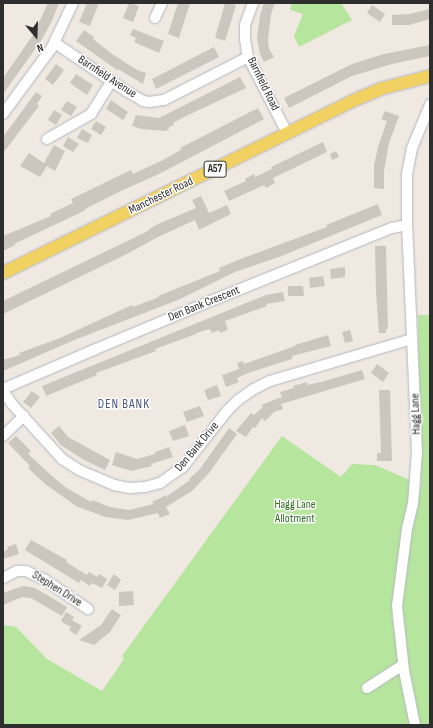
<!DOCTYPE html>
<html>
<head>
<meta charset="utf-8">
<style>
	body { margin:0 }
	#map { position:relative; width:433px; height:728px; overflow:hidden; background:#efe9e1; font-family:"Sofia Sans Condensed",sans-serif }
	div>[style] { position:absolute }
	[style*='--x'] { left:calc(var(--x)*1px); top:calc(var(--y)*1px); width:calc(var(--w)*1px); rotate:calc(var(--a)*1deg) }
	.green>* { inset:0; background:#b6e59e }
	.building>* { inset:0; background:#cbc7bf }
	.roads { filter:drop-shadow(0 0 1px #b4b7c1) drop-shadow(0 0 1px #b4b7c1) }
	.minor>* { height:10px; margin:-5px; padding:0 5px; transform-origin:5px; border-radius:5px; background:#fff }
	.major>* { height:12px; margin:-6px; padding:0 6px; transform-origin:6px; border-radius:6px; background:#f2d163 }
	span { translate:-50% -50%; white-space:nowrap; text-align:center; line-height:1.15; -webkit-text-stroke:3px #fff; paint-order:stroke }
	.shield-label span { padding:1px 3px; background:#fff; border:1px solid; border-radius:3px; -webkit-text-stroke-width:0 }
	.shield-label { font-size:11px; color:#2e2e2e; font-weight:700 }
	.street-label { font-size:12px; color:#2e2e2e }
	.park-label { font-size:12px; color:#2c6e1b }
	.neighbourhood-label { font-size:13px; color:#4d5680; letter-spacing:1px }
	.frame { position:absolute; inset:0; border:4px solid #2e2e2e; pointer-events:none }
	.north { position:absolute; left:16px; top:16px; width:40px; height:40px; -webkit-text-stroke:3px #fff; paint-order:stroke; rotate:161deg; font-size:11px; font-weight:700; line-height:16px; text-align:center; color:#2e2e2e }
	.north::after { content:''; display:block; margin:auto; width:14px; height:18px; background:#2e2e2e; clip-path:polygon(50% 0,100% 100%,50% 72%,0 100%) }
</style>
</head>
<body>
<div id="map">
	<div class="green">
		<div style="clip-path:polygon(292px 3px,341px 3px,352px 20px,299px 47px,294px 36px,303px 14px,290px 10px)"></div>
		<div style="clip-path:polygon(418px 315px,430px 315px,430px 725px,420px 725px,409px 667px,402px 605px,411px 530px,421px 486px)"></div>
		<div style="clip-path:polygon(282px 436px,341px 477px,352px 464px,375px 465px,412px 481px,392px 616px,411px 725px,3px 725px,3px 625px,16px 627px,47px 659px,102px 691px,124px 659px,122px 656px)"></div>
	</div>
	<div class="building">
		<div style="clip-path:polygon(48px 3px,59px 3px,52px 21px,41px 41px,3px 94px,3px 78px,33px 35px)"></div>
		<div style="clip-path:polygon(87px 3px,99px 3px,90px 26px,79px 22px)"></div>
		<div style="clip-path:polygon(129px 3px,139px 6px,133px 22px,123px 18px)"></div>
		<div style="clip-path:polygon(178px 3px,190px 3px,179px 38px,168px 34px)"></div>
		<div style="clip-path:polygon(225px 3px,236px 5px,225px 41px,215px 38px)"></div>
		<div style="clip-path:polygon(264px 3px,275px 3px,271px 14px,268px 40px,269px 49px,274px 57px,264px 62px,260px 54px,257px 38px,260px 15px)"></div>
		<div style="clip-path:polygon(372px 5px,385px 14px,380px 22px,367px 13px)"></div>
		<div style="clip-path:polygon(430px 9px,430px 19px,409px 25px,392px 25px,392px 15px,410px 14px)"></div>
		<div style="clip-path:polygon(133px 29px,164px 41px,159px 53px,134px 42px,136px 38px,130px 35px)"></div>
		<div style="clip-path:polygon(84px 30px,94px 37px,93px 39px,112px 54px,137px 70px,146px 73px,143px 84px,118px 69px,117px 70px,76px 41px)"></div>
		<div style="clip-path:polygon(430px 45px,430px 56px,392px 64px,352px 76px,289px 108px,284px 98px,352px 64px,384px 54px)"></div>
		<div style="clip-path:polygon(214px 47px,219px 57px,156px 89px,152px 79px)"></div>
		<div style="clip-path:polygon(56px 64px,64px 70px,53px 85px,45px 79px)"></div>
		<div style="clip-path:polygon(76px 74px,93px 85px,87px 95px,70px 83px)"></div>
		<div style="clip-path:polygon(240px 77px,246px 88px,184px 117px,173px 123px,174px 125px,169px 127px,169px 129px,165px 131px,142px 129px,132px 126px,136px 115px,159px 118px)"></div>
		<div style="clip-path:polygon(36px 92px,42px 96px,37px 104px,39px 106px,3px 153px,3px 137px)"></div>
		<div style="clip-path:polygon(111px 100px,128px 112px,123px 120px,106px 109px)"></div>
		<div style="clip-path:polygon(67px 101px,77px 107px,71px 116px,61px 110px)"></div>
		<div style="clip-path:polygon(258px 108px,264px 119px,159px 174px,123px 190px,85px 209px,86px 210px,14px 244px,15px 245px,3px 251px,3px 236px,51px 216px,50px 214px,73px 203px,71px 199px,131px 170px,133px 174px,161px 161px,181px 150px,180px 148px)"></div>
		<div style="clip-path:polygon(54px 110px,62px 115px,56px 125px,48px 120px)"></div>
		<div style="clip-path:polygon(385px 111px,399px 116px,389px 143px,384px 171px,384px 189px,374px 188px,374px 165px,378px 147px,387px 121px,381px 119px)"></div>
		<div style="clip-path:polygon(96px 121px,106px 127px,101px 135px,91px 129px)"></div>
		<div style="clip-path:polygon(82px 129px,92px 135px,88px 143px,77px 138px)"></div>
		<div style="clip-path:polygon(68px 137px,79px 144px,73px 152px,63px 146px)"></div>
		<div style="clip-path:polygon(323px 142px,327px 152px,273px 178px,275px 183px,266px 188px,264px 185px,229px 201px,224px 191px,246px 181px,245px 179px,254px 174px,255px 177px,272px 169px,271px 167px)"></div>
		<div style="clip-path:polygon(54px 145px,65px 151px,55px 171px,47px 166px,40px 177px,20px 166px,29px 153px,44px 163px)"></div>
		<div style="clip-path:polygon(336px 151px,339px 157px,332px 160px,330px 154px)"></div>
		<div style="clip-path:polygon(201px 196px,209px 213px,227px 205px,231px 214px,199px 230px,195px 220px,158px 237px,127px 254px,3px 314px,3px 301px,148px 231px,148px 230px,158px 224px,196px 208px,192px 200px)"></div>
		<div style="clip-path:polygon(378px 204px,382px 215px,279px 257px,235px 272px,178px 300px,77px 339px,3px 371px,3px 360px,20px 355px,19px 353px,60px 338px,132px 305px,133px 307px,159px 297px,158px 296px,220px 271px,219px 268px,238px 260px,316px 231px,327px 227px,326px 225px)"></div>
		<div style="clip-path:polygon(375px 246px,386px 246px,388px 329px,386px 329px,386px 333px,379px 333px,376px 293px)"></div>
		<div style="clip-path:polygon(345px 267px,345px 277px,331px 279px,330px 269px)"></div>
		<div style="clip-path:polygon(323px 276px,325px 286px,310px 288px,309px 278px)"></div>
		<div style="clip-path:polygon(288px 286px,303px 286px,304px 296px,288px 296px)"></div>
		<div style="clip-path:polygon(283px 292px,285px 301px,266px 304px,267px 306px,225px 321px,228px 330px,220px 333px,219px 330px,212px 333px,210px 329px,196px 333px,196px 334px,155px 349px,156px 351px,96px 373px,97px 375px,46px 396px,42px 386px,266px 295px)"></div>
		<div style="clip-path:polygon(350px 330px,353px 341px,345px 343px,342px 332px)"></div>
		<div style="clip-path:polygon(328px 335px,331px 346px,292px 356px,292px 359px,248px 373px,237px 378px,239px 382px,226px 387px,222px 375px,239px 369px,237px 363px,243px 361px,244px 364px,295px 346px,295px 345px)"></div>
		<div style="clip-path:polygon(377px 364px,389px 373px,383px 382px,371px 373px)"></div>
		<div style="clip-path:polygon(362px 370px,365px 379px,281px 404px,283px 409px,274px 412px,265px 421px,262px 418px,255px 428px,253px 427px,246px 437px,236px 431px,251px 413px,254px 415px,263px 407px,261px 405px,282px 397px,280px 392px,294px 388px,293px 386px,307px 382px,307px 385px,321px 382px)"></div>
		<div style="clip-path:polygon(217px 385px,221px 396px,208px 400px,204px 390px)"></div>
		<div style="clip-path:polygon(379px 390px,390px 390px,392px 461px,377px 461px,377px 453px,381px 453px)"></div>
		<div style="clip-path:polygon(32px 391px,40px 397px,31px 408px,23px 402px)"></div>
		<div style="clip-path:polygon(200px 406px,204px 416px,187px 422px,183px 412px)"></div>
		<div style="clip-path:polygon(185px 425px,189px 436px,173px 441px,169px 431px)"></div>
		<div style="clip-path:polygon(59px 426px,68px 437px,110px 460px,105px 470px,84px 460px,61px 445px,51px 433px)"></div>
		<div style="clip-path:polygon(229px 428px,237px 434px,209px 473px,192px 491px,166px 507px,170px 514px,160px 518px,158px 513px,128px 520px,105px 517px,76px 506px,45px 484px,28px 468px,30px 466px,8px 443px,16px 436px,31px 451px,28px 454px,51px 475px,65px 487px,91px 502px,92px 500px,110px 507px,129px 510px,154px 504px,152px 502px,166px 495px,166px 497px,190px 480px,189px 479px,200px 469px)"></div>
		<div style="clip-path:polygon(169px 447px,173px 457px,151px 464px,152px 466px,131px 471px,112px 465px,116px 452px,137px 459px,155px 454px,155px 452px)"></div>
		<div style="clip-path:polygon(31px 540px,67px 560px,66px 562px,87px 575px,89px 572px,97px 577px,99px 574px,107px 579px,102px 588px,92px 583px,90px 586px,81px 580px,79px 583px,25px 550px)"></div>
		<div style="clip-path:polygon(16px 544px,19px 554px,3px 559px,3px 552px,8px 549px,7px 547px)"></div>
		<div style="clip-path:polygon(114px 574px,121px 580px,115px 590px,107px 585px)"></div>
		<div style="clip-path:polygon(23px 586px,35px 588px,67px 607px,62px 616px,31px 598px,22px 597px,3px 605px,3px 593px)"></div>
		<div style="clip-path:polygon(133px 591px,134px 605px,119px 606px,119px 592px)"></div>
		<div style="clip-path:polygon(112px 609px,121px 615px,110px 632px,94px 645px,79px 640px,101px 625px)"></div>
		<div style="clip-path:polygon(66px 612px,74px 617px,72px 620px,82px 626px,76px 635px,69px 630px,71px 627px,61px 621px)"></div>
	</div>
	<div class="roads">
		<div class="minor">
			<div style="--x:253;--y:3;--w:23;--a:110"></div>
			<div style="--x:245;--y:25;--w:14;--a:90"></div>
			<div style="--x:245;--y:39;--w:18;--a:81"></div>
			<div style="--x:248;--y:57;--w:85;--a:62.8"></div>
			<div style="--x:155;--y:18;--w:17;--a:-65"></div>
			<div style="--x:55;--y:43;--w:86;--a:34.1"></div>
			<div style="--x:126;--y:91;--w:20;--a:30"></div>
			<div style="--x:143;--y:101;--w:6;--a:9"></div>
			<div style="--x:149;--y:102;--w:15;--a:-8"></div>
			<div style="--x:164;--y:100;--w:94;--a:-27.1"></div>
			<div style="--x:3;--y:114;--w:81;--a:-53.6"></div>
			<div style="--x:51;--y:49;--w:51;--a:-64.4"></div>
			<div style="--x:47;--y:139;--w:51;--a:-29.6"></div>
			<div style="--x:91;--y:114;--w:39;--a:-58"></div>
			<div style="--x:3;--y:389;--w:101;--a:-23.3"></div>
			<div style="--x:96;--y:349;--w:125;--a:-22.7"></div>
			<div style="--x:211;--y:301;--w:195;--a:-22"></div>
			<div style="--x:392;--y:228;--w:15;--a:-11"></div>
			<div style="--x:3;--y:391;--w:16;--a:55"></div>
			<div style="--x:12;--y:404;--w:74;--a:47.7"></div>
			<div style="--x:62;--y:459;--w:20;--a:33"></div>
			<div style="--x:79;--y:470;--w:38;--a:23"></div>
			<div style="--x:114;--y:485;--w:16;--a:11"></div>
			<div style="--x:130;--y:488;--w:15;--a:-4"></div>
			<div style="--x:145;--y:487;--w:16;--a:-15"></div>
			<div style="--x:160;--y:483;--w:28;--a:-35"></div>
			<div style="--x:183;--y:467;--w:71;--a:-51.8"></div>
			<div style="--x:227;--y:411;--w:16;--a:-45"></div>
			<div style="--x:238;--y:400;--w:19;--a:-35"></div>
			<div style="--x:254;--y:389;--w:18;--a:-27"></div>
			<div style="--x:270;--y:381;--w:148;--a:-16.5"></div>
			<div style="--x:3;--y:436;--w:29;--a:-44"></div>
			<div style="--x:3;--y:578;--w:16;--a:-27"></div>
			<div style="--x:17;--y:571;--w:9;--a:0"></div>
			<div style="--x:26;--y:571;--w:21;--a:25"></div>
			<div style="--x:45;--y:580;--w:52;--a:34"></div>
			<div style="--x:367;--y:688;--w:43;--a:-32.6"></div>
			<div style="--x:415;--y:725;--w:55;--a:-101.5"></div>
			<div style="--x:404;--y:671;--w:65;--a:-96.1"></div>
			<div style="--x:397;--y:606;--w:78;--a:-82.6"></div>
			<div style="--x:407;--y:529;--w:26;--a:-77"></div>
			<div style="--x:413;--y:504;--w:52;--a:-85.6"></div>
			<div style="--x:417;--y:452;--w:227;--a:-92.5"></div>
			<div style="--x:407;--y:225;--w:51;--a:-90"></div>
			<div style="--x:407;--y:174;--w:26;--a:-79"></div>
			<div style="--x:412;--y:148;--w:47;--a:-67.3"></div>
		</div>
		<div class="major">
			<div style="--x:3;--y:273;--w:387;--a:-26.2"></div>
			<div style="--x:350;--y:102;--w:33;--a:-23"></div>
			<div style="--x:380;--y:89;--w:52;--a:-14.6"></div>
		</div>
	</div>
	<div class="shield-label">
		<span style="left:215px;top:169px">A57</span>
	</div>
	<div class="street-label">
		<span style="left:107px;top:77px;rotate:33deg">Barnfield Avenue</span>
		<span style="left:263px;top:84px;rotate:64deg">Barnfield Road</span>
		<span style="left:161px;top:196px;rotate:-26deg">Manchester Road</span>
		<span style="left:204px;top:304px;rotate:-22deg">Den Bank Crescent</span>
		<span style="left:416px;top:414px;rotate:-92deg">Hagg Lane</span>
		<span style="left:197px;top:447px;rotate:-50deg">Den Bank Drive</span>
		<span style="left:57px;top:589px;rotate:32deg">Stephen Drive</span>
	</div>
	<div class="park-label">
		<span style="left:295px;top:512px">Hagg Lane<br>Allotment</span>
	</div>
	<div class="neighbourhood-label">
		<span style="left:124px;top:404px">DEN BANK</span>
	</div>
	<div class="frame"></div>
	<div class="north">N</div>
</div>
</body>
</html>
